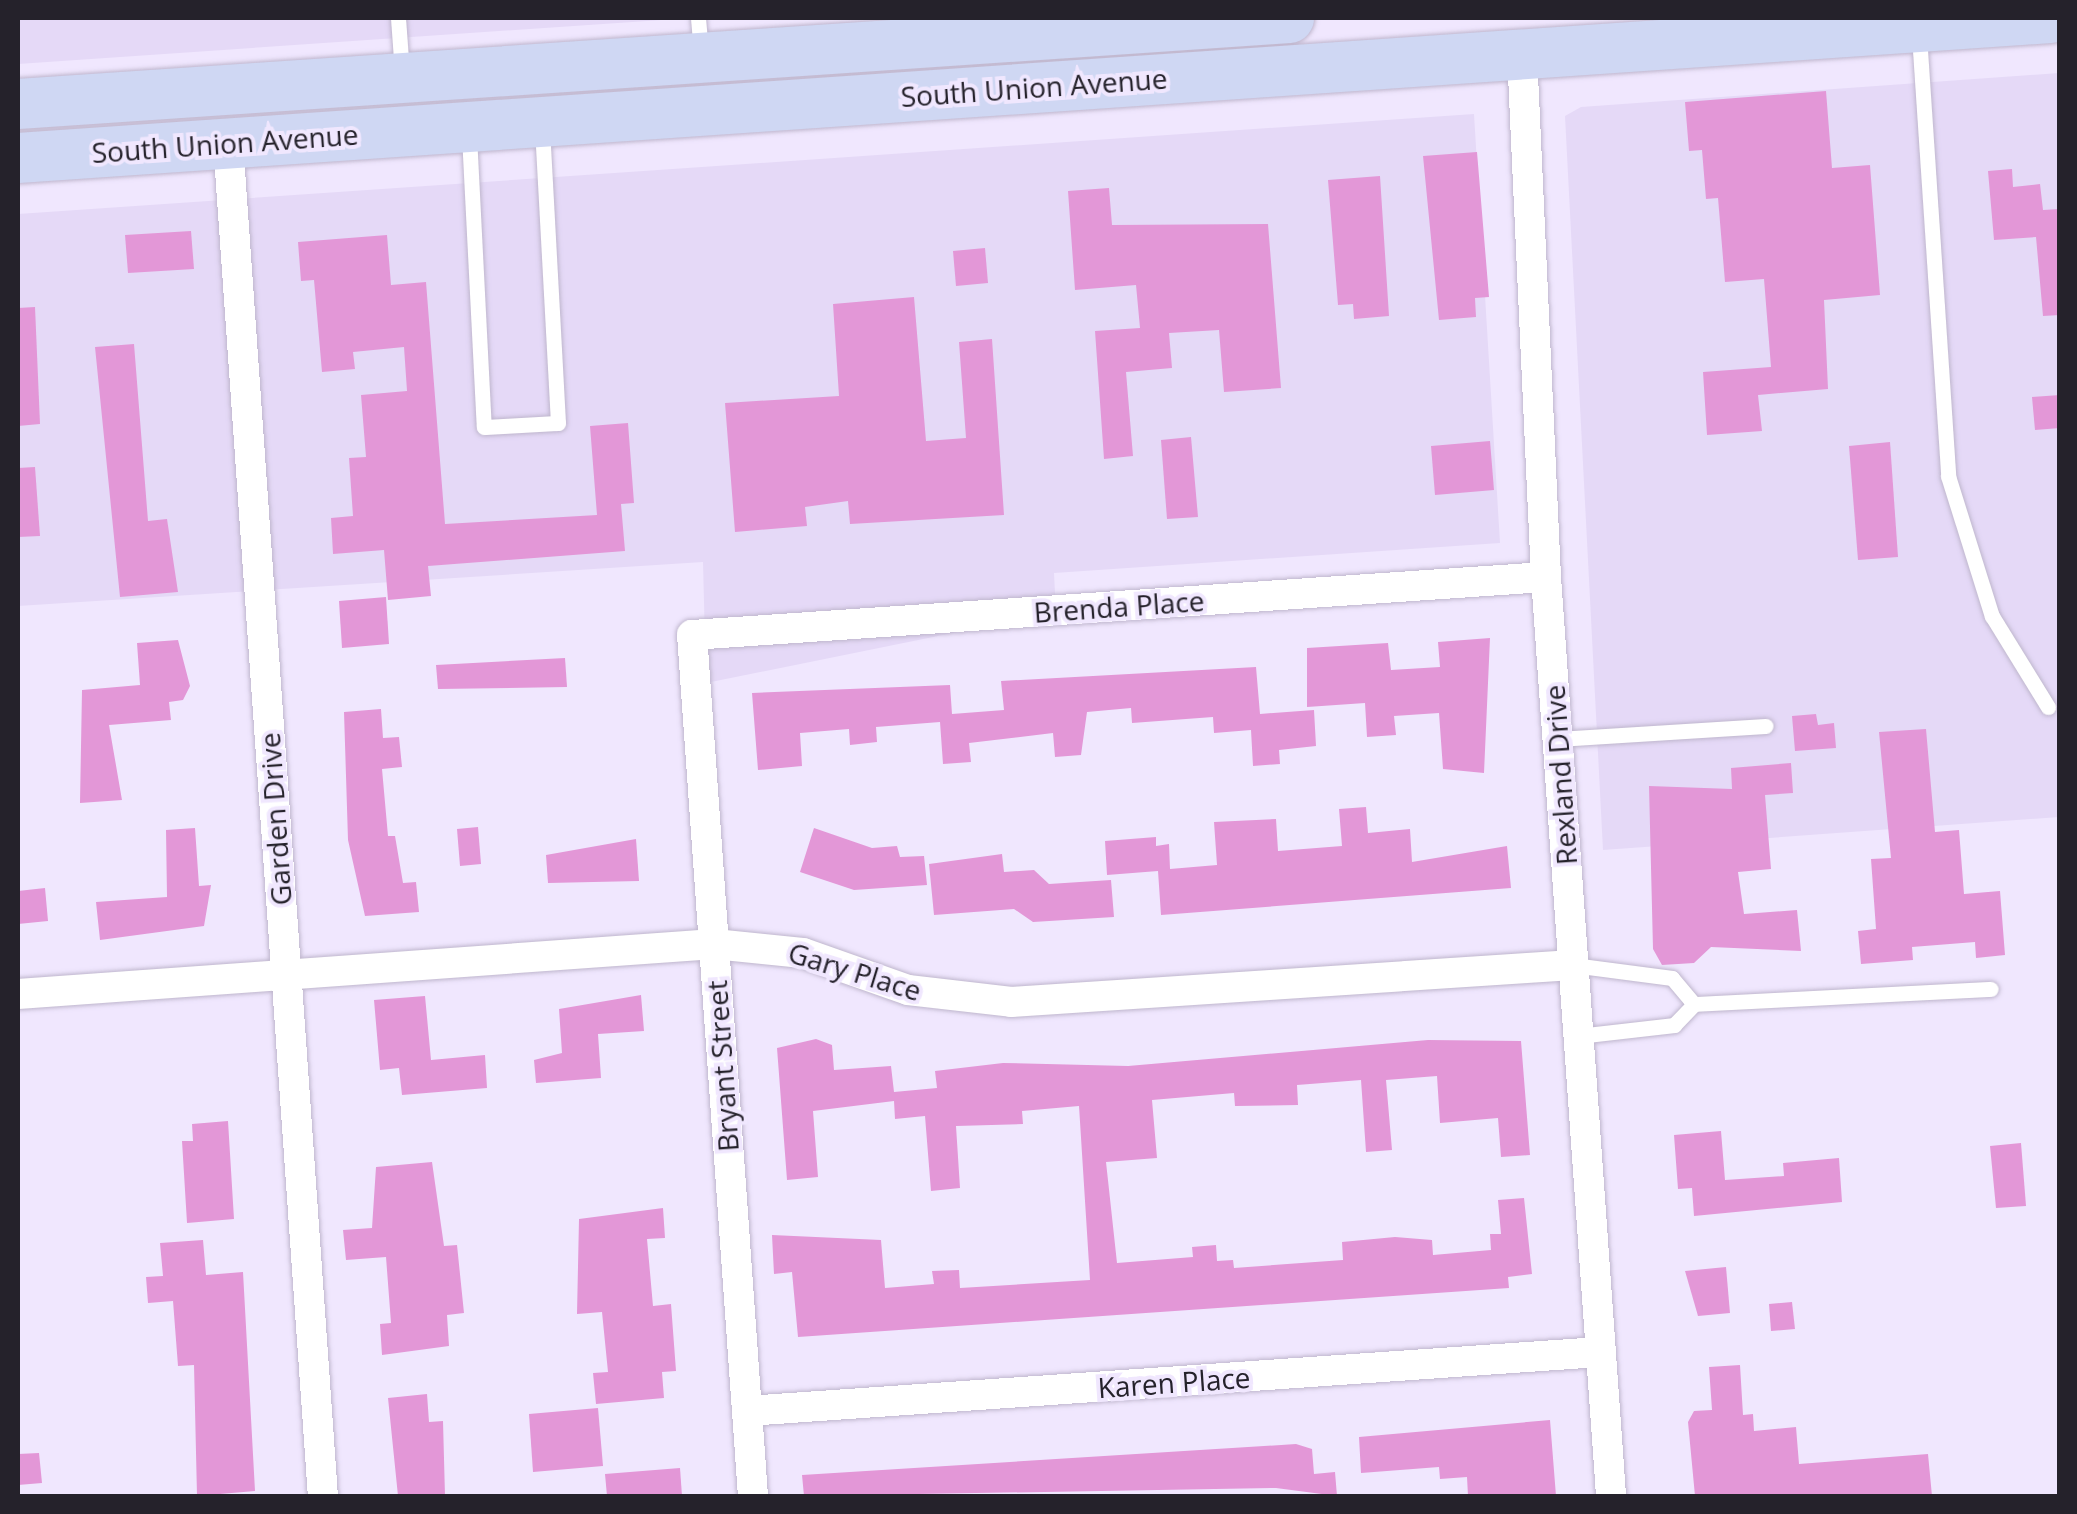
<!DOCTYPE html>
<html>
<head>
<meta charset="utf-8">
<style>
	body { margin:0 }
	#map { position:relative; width:2077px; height:1514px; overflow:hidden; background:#f0e7fe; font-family:"Open Sans",sans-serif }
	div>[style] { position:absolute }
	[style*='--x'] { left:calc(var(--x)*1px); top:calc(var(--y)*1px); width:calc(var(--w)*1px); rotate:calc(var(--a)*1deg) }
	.built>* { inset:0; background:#e5d9f7 }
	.building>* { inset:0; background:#e397d7 }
	.roads { filter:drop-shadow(0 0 2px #bfb6cd) drop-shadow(0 0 2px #bfb6cd) }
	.lane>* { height:15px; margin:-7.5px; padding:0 7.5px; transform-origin:7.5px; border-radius:7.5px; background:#fff }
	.street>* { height:30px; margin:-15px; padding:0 15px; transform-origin:15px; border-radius:15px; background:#fff }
	.primary>* { height:50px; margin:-25px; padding:0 25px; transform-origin:25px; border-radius:25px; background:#cfd7f3 }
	span { translate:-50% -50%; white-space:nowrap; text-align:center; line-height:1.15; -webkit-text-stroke:8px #f0e7fe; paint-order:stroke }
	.street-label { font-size:28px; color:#25222b }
	.frame { position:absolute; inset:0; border:20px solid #25222b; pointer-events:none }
</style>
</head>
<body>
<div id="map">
	<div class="built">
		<div style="clip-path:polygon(18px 18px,691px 18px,18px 64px)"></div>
		<div style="clip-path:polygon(2059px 73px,2059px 817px,1603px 850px,1565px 116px,1581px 107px)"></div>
		<div style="clip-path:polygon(1474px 114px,1500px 543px,1054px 573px,1056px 612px,706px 683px,703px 562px,18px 606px,18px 214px)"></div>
	</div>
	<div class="building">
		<div style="clip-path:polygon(1826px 91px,1832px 168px,1870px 165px,1880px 295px,1824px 300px,1828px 389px,1758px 395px,1762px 431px,1707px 435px,1703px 372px,1771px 367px,1764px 279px,1725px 282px,1718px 198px,1706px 199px,1702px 150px,1689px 151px,1685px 102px)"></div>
		<div style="clip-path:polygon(1477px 152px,1489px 297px,1475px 298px,1476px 317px,1439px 320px,1423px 156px)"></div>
		<div style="clip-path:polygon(2012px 169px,2013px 187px,2040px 184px,2043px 210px,2060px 209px,2060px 315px,2043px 316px,2036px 237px,1994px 240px,1988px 171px)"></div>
		<div style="clip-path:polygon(1380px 176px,1389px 316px,1354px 319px,1353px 304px,1338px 305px,1328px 180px)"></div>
		<div style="clip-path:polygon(1109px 188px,1112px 225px,1268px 224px,1281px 388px,1224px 392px,1219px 330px,1169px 333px,1172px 368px,1126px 372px,1133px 456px,1104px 459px,1095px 331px,1140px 328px,1136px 285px,1075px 290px,1068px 191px)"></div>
		<div style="clip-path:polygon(191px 231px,194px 269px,128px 273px,125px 235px)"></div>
		<div style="clip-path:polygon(387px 235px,391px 285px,426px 282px,445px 524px,597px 515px,590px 426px,628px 423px,634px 503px,621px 504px,625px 551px,428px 566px,431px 596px,388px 600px,384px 550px,333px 554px,331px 518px,353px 516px,349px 458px,366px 457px,361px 395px,407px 391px,404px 347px,353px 352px,355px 369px,322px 372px,314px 280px,301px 281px,298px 242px)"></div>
		<div style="clip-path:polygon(985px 248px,988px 283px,956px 286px,953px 251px)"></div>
		<div style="clip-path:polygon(914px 297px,926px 441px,966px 438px,959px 342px,992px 339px,1004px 515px,850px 524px,848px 501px,805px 507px,807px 526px,735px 532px,725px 403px,839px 396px,833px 304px)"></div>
		<div style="clip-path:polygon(35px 307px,40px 424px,18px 426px,18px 308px)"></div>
		<div style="clip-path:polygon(134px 344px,148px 521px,167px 519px,178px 592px,120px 597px,95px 347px)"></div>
		<div style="clip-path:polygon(2060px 395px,2060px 428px,2035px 430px,2032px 397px)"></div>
		<div style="clip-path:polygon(1191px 437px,1198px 517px,1167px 519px,1161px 440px)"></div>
		<div style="clip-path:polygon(1490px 441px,1494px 490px,1435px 495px,1431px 446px)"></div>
		<div style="clip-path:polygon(1890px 442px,1898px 557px,1858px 560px,1849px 446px)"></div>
		<div style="clip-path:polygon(35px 467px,40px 536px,18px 537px,18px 468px)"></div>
		<div style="clip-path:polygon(386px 597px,389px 644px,342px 648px,339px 601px)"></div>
		<div style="clip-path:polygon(1490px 638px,1484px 773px,1443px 769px,1439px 713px,1394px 716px,1396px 735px,1367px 737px,1365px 703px,1307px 707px,1307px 648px,1388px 643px,1391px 670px,1440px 667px,1438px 642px)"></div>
		<div style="clip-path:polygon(178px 640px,190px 686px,183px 700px,169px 702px,171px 720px,109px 725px,122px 800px,80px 803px,82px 690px,140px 685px,137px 643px)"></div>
		<div style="clip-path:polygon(565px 658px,567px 687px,438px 689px,436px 665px)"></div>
		<div style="clip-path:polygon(1256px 667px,1260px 714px,1314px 710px,1316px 746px,1279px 750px,1280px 764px,1253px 766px,1251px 730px,1214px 733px,1213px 717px,1132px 723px,1131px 708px,1087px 712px,1081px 755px,1055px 757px,1053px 733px,969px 743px,971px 762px,943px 764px,940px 722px,876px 727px,877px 742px,850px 745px,849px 729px,800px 733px,802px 766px,758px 770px,752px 693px,950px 685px,952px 714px,1004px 710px,1001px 681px)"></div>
		<div style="clip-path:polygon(381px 709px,383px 738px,399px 737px,402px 767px,382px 769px,388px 836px,395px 836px,403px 883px,416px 882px,419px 912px,365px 916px,348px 840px,344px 712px)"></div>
		<div style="clip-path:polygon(1816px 714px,1818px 725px,1834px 723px,1836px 748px,1795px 751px,1792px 716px)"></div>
		<div style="clip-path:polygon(1926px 729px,1935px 832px,1959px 830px,1964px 894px,2000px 891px,2005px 955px,1976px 958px,1975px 942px,1912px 947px,1913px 960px,1861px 964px,1858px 931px,1876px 929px,1871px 859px,1891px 858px,1879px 732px)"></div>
		<div style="clip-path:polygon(1791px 763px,1793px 793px,1765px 795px,1771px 869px,1738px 872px,1744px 914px,1797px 910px,1801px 951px,1711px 947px,1694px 963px,1662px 965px,1653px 949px,1649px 786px,1732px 789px,1731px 768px)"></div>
		<div style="clip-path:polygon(1366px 807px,1368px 833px,1410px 829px,1412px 862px,1507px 846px,1511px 888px,1161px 915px,1158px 871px,1107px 875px,1105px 841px,1156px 837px,1156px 846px,1169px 844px,1170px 869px,1217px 865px,1214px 822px,1276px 819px,1278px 851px,1342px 846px,1339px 809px)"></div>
		<div style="clip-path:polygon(478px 827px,481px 864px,460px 866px,457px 829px)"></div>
		<div style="clip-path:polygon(195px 828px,199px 886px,211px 885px,204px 926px,100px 940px,96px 902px,167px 897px,166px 830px)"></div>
		<div style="clip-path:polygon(814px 828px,872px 848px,897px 846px,900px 857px,924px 856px,927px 885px,854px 890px,800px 872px)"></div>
		<div style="clip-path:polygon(636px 839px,639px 881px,548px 883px,546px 855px)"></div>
		<div style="clip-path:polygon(1002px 854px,1004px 872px,1034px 870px,1049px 884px,1111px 880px,1114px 917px,1033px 922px,1014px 909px,934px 915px,929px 864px)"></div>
		<div style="clip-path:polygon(45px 888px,48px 921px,18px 924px,18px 891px)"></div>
		<div style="clip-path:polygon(641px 995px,644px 1031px,598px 1034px,601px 1078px,536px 1083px,534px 1060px,562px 1053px,559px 1009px)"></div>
		<div style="clip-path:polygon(425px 996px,431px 1060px,485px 1055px,487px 1088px,402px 1095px,399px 1068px,380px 1070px,374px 1000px)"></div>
		<div style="clip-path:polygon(816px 1039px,832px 1045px,834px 1070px,891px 1066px,894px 1092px,937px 1088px,935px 1071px,1003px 1063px,1128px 1066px,1428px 1040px,1521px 1041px,1530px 1155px,1501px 1157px,1498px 1118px,1440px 1123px,1437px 1076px,1386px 1080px,1392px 1150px,1366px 1152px,1361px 1080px,1297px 1085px,1298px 1105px,1235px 1106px,1234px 1093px,1152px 1100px,1157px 1158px,1106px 1162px,1117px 1263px,1193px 1257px,1192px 1247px,1216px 1245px,1217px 1261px,1233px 1260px,1234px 1268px,1343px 1260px,1342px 1242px,1395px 1237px,1432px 1240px,1433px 1255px,1491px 1250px,1490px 1234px,1501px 1234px,1498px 1200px,1524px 1198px,1532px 1274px,1508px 1277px,1509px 1288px,798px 1337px,792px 1272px,774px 1274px,772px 1235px,881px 1240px,885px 1288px,934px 1284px,932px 1271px,959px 1270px,960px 1288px,1090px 1280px,1079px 1106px,1022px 1111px,1023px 1124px,956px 1126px,960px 1188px,931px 1191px,925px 1116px,895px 1119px,894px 1101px,813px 1111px,818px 1177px,787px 1180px,777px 1048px)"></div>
		<div style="clip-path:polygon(228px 1121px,234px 1219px,187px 1223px,182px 1141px,193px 1141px,192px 1124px)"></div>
		<div style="clip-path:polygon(1721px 1131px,1725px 1180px,1784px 1176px,1783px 1163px,1839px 1158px,1842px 1202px,1694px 1216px,1692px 1188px,1678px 1189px,1674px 1135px)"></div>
		<div style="clip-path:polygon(2021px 1143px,2026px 1206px,1996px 1208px,1990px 1146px)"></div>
		<div style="clip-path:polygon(432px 1162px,444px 1246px,457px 1245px,464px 1313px,447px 1315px,449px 1346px,382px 1355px,380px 1324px,391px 1323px,386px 1257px,346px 1260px,343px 1230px,372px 1228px,376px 1167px)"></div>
		<div style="clip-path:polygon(663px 1208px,665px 1238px,647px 1239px,653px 1306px,671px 1304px,676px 1371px,662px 1372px,664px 1398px,596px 1404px,593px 1373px,608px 1372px,602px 1312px,577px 1314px,579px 1219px)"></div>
		<div style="clip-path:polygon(203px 1240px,206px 1275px,243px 1272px,255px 1491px,197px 1496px,194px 1365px,178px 1366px,173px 1301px,148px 1303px,146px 1277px,163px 1276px,160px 1243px)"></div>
		<div style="clip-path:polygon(1726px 1267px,1730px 1313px,1698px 1316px,1685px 1271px)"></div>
		<div style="clip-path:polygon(1792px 1302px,1795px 1329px,1771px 1331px,1769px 1304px)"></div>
		<div style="clip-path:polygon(1740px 1365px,1743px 1415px,1753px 1414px,1754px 1431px,1796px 1427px,1799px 1464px,1928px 1454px,1932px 1496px,1695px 1496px,1688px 1422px,1694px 1411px,1712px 1410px,1709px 1367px)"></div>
		<div style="clip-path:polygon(427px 1394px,429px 1422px,443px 1421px,445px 1496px,398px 1496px,388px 1398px)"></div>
		<div style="clip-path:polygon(598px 1408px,603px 1466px,533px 1472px,529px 1414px)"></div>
		<div style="clip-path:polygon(1550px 1420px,1556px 1496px,1468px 1496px,1467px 1477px,1440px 1479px,1439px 1467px,1361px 1473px,1359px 1437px)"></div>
		<div style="clip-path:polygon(1296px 1444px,1312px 1449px,1314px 1474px,1335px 1472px,1337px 1496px,1276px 1488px,804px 1496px,802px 1475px)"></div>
		<div style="clip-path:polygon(39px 1453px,42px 1483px,18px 1485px,18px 1454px)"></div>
		<div style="clip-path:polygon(680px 1468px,682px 1496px,607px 1496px,605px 1474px)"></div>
	</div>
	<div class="roads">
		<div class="lane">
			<div style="--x:398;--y:18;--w:55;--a:85.8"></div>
			<div style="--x:698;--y:18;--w:35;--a:85"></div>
			<div style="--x:1919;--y:35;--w:442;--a:86.2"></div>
			<div style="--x:1948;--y:476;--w:147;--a:72.6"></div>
			<div style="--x:1992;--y:616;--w:107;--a:58.4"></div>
			<div style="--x:469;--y:135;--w:292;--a:87.1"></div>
			<div style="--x:484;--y:427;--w:74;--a:-3.1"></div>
			<div style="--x:558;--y:423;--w:295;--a:-93.1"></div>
			<div style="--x:1557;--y:739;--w:209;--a:-3.6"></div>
			<div style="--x:1573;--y:965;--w:100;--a:7.5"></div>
			<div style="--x:1672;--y:978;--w:34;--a:50"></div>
			<div style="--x:1578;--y:1036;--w:97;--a:-6.5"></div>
			<div style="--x:1674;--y:1025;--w:29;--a:-46"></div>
			<div style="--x:1694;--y:1004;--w:297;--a:-2.9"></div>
		</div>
		<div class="street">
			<div style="--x:1522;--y:53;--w:525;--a:87.38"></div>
			<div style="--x:1546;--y:577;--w:921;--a:85.95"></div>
			<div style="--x:228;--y:142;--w:1357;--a:85.99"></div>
			<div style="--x:18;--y:994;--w:698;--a:-4.11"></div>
			<div style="--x:714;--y:944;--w:89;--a:5.8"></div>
			<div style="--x:803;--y:953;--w:111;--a:19.4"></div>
			<div style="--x:908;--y:990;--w:104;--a:6.6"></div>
			<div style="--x:1011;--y:1002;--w:563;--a:-3.77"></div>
			<div style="--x:747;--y:1411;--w:855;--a:-3.96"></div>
			<div style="--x:753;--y:1496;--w:863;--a:-94.05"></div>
			<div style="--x:692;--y:635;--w:856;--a:-3.89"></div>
		</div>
		<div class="primary">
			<div style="--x:18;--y:104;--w:1274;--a:-3.87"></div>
			<div style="--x:18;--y:158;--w:2037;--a:-3.94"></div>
		</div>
	</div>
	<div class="street-label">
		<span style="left:1034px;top:87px;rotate:-4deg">South Union Avenue</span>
		<span style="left:225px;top:143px;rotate:-4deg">South Union Avenue</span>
		<span style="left:1119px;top:606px;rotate:-4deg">Brenda Place</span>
		<span style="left:1560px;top:775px;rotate:-94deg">Rexland Drive</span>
		<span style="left:275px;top:819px;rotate:-94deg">Garden Drive</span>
		<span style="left:855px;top:971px;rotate:17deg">Gary Place</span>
		<span style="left:722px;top:1066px;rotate:-94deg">Bryant Street</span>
		<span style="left:1174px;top:1382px;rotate:-4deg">Karen Place</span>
	</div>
	<div class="frame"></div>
</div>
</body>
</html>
